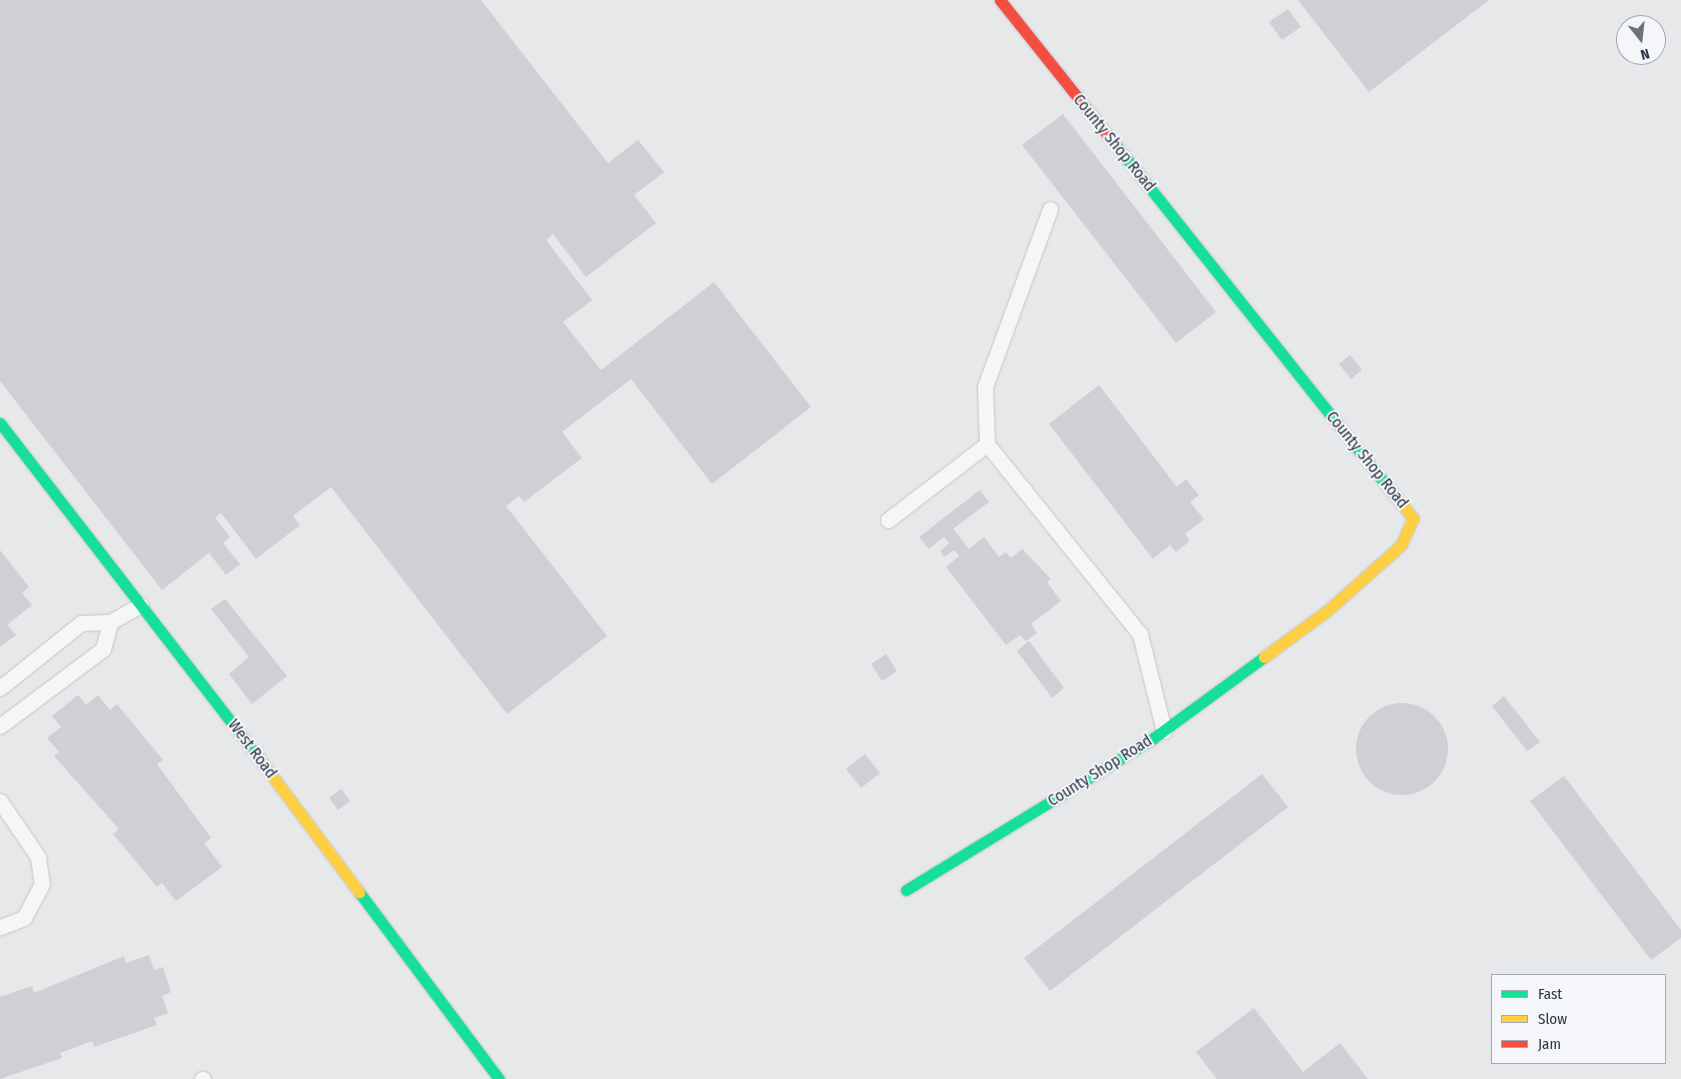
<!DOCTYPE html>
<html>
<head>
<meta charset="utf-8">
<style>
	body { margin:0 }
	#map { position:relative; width:1681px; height:1079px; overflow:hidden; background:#e6e8ea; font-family:"Fira Sans Condensed",sans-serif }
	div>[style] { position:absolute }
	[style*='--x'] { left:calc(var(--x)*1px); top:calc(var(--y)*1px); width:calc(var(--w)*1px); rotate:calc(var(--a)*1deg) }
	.building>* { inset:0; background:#ced0d3 }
	.round { border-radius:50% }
	.roads { filter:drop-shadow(0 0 1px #c4c6c8) drop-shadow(0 0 1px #c4c6c8) }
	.lane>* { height:15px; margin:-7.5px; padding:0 7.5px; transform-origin:7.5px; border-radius:7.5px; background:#f5f6f7 }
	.fast>* { height:11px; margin:-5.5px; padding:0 5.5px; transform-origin:5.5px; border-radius:5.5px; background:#16e098 }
	.slow>* { height:11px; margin:-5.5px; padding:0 5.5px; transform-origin:5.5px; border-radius:5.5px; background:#ffcf43 }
	.jam>* { height:11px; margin:-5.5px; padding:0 5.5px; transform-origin:5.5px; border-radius:5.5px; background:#f24e42 }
	span { translate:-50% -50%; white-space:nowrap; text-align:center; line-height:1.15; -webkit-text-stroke:4px #f4f6f9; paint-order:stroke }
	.street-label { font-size:16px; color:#2b3445 }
	.legend { position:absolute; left:1491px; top:974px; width:175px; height:90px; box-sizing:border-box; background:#f4f6f9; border:1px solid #a4a8b1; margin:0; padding:6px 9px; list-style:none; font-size:15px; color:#2b3445 }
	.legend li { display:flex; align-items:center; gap:10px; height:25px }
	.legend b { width:25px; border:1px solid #a4a8b1 }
	.north { position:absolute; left:1616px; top:15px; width:50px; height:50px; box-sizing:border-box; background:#f4f6f9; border:1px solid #a4a8b1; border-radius:50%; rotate:164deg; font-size:14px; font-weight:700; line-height:20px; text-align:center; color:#2b3445 }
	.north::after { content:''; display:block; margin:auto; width:18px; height:22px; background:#6c737f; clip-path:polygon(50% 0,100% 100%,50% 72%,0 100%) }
</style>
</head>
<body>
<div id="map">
	<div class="building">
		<div style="clip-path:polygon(0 0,481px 0,608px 163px,638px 140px,664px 172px,634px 195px,656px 223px,586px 277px,553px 234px,546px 240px,592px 300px,563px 322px,601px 370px,714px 282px,811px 407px,712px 484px,631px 379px,562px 432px,582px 458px,524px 502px,519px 496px,506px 506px,607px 636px,507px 714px,331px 487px,293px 516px,300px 525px,256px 559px,221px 513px,215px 518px,230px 537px,223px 543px,240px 564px,226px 575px,209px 553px,162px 590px,0 381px)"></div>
		<div style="clip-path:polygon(1298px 0,1489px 0,1369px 92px)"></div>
		<div style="clip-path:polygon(1288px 9px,1301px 27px,1282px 40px,1269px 22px)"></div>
		<div style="clip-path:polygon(1063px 114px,1216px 312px,1176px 343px,1022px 145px)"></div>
		<div style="clip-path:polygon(1350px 355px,1362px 370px,1351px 379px,1339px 364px)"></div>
		<div style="clip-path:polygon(1099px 385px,1177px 487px,1186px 479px,1199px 495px,1190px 502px,1204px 519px,1185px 534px,1190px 541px,1176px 552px,1170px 545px,1153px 559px,1049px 424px)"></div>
		<div style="clip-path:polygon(980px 490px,989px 502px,953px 529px,969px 549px,984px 537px,999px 557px,1006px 552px,1011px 558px,1022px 549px,1051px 579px,1047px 582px,1061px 601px,1031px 624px,1037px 633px,1026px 641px,1020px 635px,1006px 645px,946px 567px,959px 556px,954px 550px,944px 557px,940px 551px,949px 543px,944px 537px,929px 549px,919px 537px)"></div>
		<div style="clip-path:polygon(0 550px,29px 587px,22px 593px,32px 605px,7px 625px,16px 635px,0 647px)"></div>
		<div style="clip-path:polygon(225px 599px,287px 676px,252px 704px,229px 674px,249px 657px,211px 609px)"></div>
		<div style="clip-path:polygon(1029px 641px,1064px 688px,1052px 698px,1017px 651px)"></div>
		<div style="clip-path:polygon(886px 654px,897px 671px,882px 681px,871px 664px)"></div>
		<div style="clip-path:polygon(78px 695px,86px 705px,98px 695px,110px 710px,117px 704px,163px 760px,157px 764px,211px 838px,204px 843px,222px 867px,176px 901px,162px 883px,157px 887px,113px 834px,119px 829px,54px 756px,59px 752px,47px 738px,61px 727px,52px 716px)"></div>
		<div style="clip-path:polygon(1504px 696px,1540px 742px,1527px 751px,1492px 706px)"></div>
		<div class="round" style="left:1356px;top:703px;width:92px;height:92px"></div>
		<div style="clip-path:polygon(865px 754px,880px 773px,861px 788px,846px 769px)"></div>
		<div style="clip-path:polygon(1262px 774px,1288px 807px,1050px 991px,1024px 958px)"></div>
		<div style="clip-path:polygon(1564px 776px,1681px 930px,1681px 938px,1651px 960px,1530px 801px)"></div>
		<div style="clip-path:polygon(341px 789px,350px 801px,338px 810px,329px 798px)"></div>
		<div style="clip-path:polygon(149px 955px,154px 970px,163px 967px,171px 992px,162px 996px,168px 1013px,154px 1018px,157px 1025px,94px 1047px,92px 1041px,60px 1053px,62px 1058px,0 1079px,0 997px,32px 986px,34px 993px,124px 956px,126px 963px)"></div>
		<div style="clip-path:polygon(1254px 1008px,1303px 1072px,1340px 1043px,1368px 1079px,1217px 1079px,1196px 1052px)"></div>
	</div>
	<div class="roads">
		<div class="lane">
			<div style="--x:1050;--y:209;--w:189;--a:110.1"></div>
			<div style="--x:985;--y:387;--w:57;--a:88"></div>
			<div style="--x:987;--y:444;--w:244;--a:51.2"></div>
			<div style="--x:1140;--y:634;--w:100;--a:76.1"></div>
			<div style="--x:888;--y:520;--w:125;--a:-37.5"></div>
			<div style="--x:0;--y:688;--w:104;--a:-38.7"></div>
			<div style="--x:81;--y:623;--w:29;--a:-2"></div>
			<div style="--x:110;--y:622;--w:35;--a:-29"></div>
			<div style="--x:0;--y:726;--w:129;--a:-36.8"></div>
			<div style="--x:103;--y:649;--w:28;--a:-75"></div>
			<div style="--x:0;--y:801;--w:68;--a:55.8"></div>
			<div style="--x:38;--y:857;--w:27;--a:82"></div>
			<div style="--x:42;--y:884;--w:38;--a:118"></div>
			<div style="--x:24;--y:918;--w:26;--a:159"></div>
			<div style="--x:202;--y:1079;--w:1;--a:0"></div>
		</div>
		<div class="fast">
			<div style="--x:1115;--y:144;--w:443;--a:51.5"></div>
			<div style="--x:0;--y:423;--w:422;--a:52.3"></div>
			<div style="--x:906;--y:890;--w:289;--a:-31.5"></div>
			<div style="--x:1152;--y:739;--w:139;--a:-36.2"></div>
			<div style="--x:359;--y:892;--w:234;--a:53.2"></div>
		</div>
		<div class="slow">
			<div style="--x:1264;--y:657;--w:79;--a:-36.3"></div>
			<div style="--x:1328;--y:610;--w:98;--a:-41.7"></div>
			<div style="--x:1401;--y:545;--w:30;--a:-66"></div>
			<div style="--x:1413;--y:518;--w:35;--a:-129"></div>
			<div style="--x:258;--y:757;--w:169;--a:53.2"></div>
		</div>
		<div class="jam">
			<div style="--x:1000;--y:0;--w:184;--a:51.4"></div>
		</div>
	</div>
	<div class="street-label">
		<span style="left:1114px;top:143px;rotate:51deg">County Shop Road</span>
		<span style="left:1367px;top:460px;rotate:51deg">County Shop Road</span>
		<span style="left:252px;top:749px;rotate:53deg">West Road</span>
		<span style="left:1100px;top:771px;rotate:-32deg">County Shop Road</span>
	</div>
	<ul class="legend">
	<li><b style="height:6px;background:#16e098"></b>Fast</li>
	<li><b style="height:6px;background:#ffcf43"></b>Slow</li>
	<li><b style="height:6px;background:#f24e42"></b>Jam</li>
	</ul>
	<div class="north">N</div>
</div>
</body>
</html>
